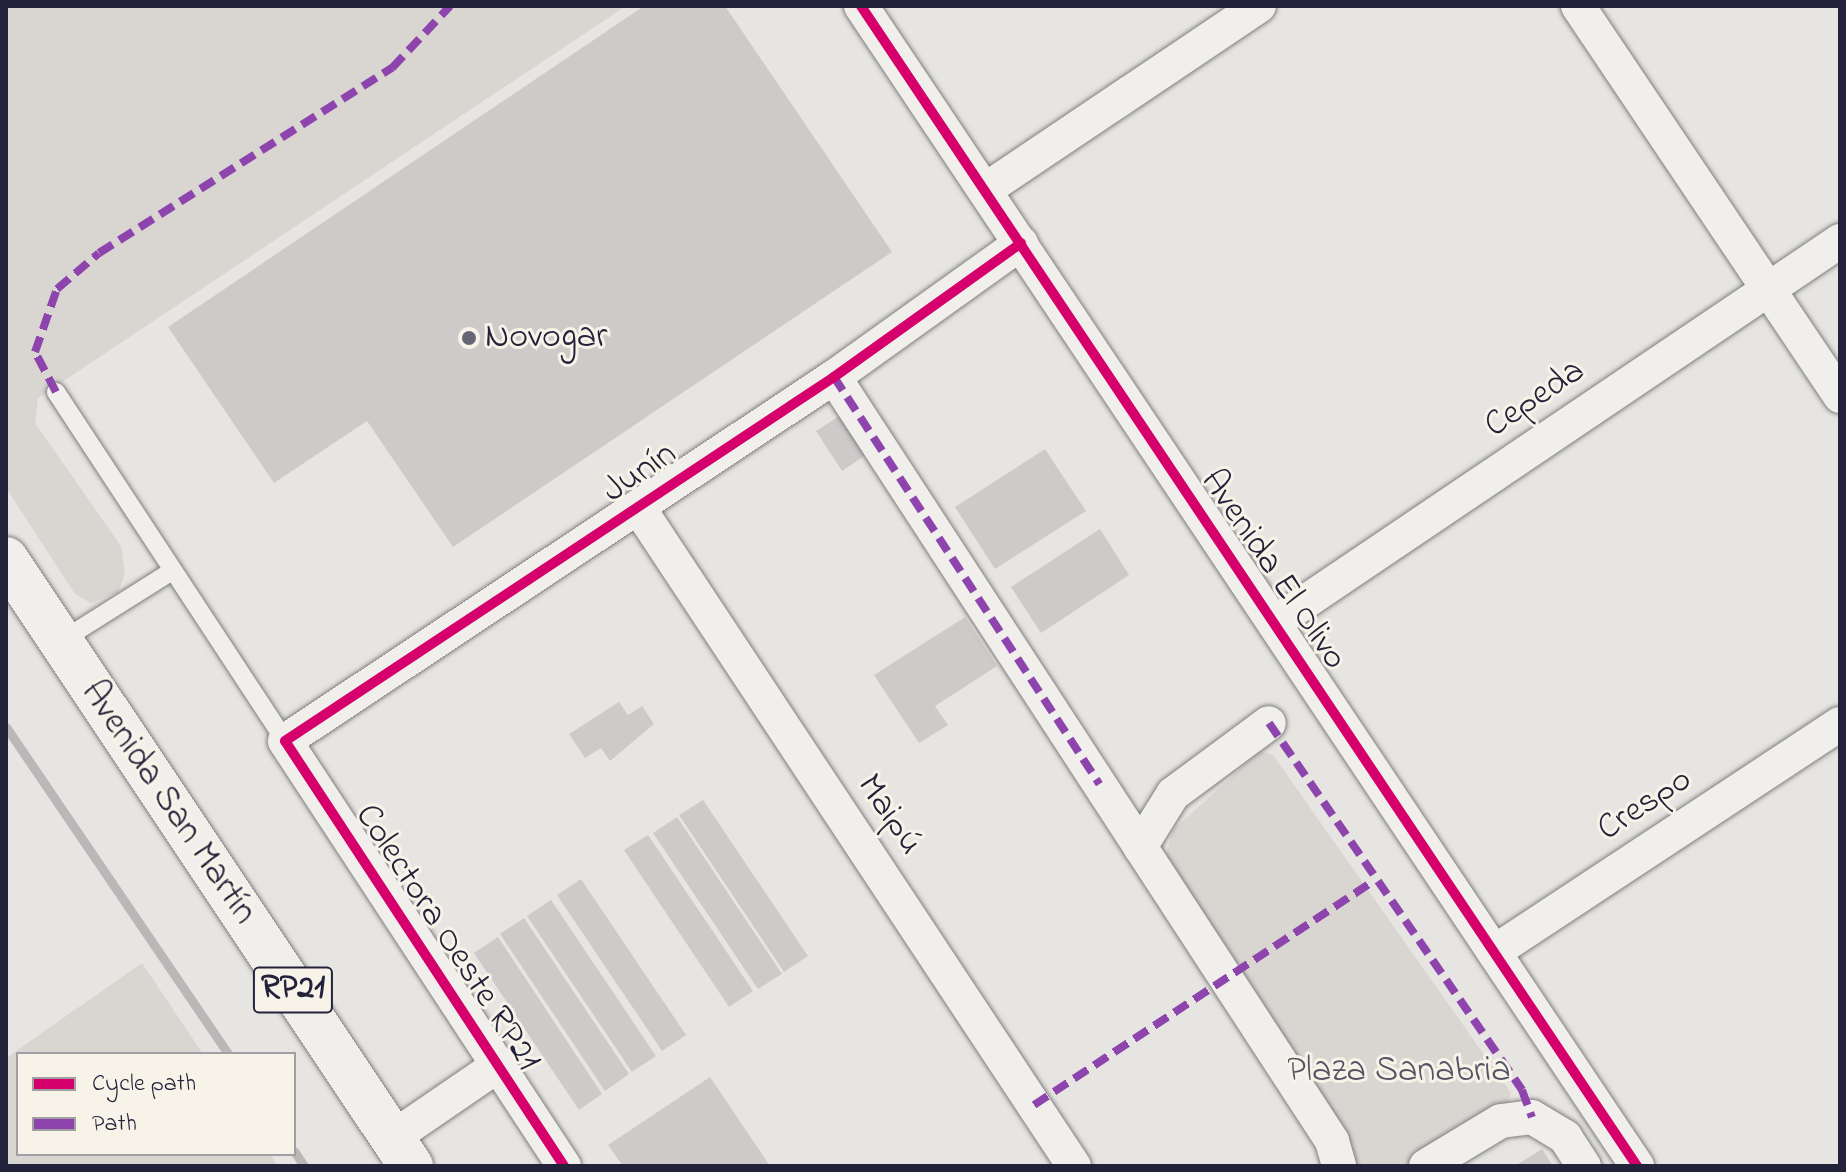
<!DOCTYPE html>
<html>
<head>
<meta charset="utf-8">
<style>
	body { margin:0 }
	#map { position:relative; width:1846px; height:1172px; overflow:hidden; background:#e7e5e1; font-family:"Indie Flower",sans-serif }
	div>[style] { position:absolute }
	[style*='--x'] { left:calc(var(--x)*1px); top:calc(var(--y)*1px); width:calc(var(--w)*1px); rotate:calc(var(--a)*1deg) }
	.green>* { inset:0; background:#d9d6d2 }
	.stream>* { height:9px; margin:-4.5px; padding:0 4.5px; transform-origin:4.5px; border-radius:4.5px; background:#bab7b8 }
	.building>* { inset:0; background:#cdcbc9 }
	.roads { filter:drop-shadow(0 0 2px #7f7e81) drop-shadow(0 0 2px #7f7e81) }
	.service>* { height:18px; margin:-9px; padding:0 9px; transform-origin:9px; border-radius:9px; background:#f0efeb }
	.minor>* { height:34px; margin:-17px; padding:0 17px; transform-origin:17px; border-radius:17px; background:#f0efeb }
	.primary>* { height:44px; margin:-22px; padding:0 22px; transform-origin:22px; border-radius:22px; background:#f0efeb }
	.quiet>* { height:8px; margin-top:-4px; transform-origin:0; background:repeating-linear-gradient(90deg,#8e44ad 0 16px,transparent 0 24px) }
	.cycleway>* { height:10px; margin:-5px; padding:0 5px; transform-origin:5px; border-radius:5px; background:#d6006c }
	.dots>* { width:22px; height:22px; translate:-50% -50%; box-sizing:border-box; border:4px solid #f7f3e8; border-radius:50% }
	span { translate:-50% -50%; white-space:nowrap; text-align:center; line-height:1.15; -webkit-text-stroke:6px #f7f3e8; paint-order:stroke }
	.shield-label span { padding:2px 6px; background:#f7f3e8; border:2px solid; border-radius:6px; -webkit-text-stroke-width:0 }
	.shield-label { font-size:34px; color:#22223b; font-weight:700 }
	.poi-label { font-size:36px; color:#22223b }
	.left { translate:0 -50%; text-align:left }
	.street-label { font-size:36px; color:#22223b }
	.park-label { font-size:36px; color:#555465 }
	.frame { position:absolute; inset:0; border:8px solid #22223b; pointer-events:none }
	.legend { position:absolute; left:16px; top:1052px; width:280px; height:104px; box-sizing:border-box; background:#f7f3e8; border:2px solid #a29fa3; margin:0; padding:10px 14px; list-style:none; font-size:24px; color:#22223b }
	.legend li { display:flex; align-items:center; gap:16px; height:40px }
	.legend b { width:40px; border:2px solid #a29fa3 }
</style>
</head>
<body>
<div id="map">
	<div class="green">
		<div style="clip-path:polygon(6px 6px,626px 6px,38px 398px,35px 423px,121px 546px,125px 574px,118px 592px,91px 603px,75px 594px,6px 488px)"></div>
		<div style="clip-path:polygon(1260px 751px,1273px 755px,1511px 1093px,1506px 1107px,1409px 1166px,1352px 1166px,1164px 863px,1173px 830px)"></div>
		<div style="clip-path:polygon(142px 963px,203px 1054px,18px 1054px,18px 1154px,270px 1154px,278px 1166px,6px 1166px,6px 1058px)"></div>
	</div>
	<div class="stream">
		<div style="--x:6;--y:727;--w:395;--a:55.8"></div>
		<div style="--x:294;--y:1151;--w:18;--a:56"></div>
	</div>
	<div class="building">
		<div style="clip-path:polygon(644px 6px,725px 6px,892px 252px,453px 547px,367px 421px,274px 483px,168px 327px)"></div>
		<div style="clip-path:polygon(841px 415px,867px 454px,842px 471px,816px 431px)"></div>
		<div style="clip-path:polygon(1045px 449px,1086px 511px,995px 569px,955px 507px)"></div>
		<div style="clip-path:polygon(1100px 529px,1129px 575px,1041px 633px,1011px 587px)"></div>
		<div style="clip-path:polygon(965px 617px,997px 666px,935px 706px,948px 725px,919px 743px,874px 675px)"></div>
		<div style="clip-path:polygon(619px 702px,628px 715px,642px 706px,654px 724px,610px 761px,601px 748px,585px 758px,569px 734px)"></div>
		<div style="clip-path:polygon(703px 800px,808px 956px,784px 972px,679px 815px)"></div>
		<div style="clip-path:polygon(677px 817px,782px 974px,758px 989px,653px 833px)"></div>
		<div style="clip-path:polygon(648px 835px,753px 991px,729px 1007px,624px 850px)"></div>
		<div style="clip-path:polygon(581px 879px,686px 1035px,662px 1051px,557px 895px)"></div>
		<div style="clip-path:polygon(551px 900px,656px 1056px,632px 1072px,527px 916px)"></div>
		<div style="clip-path:polygon(524px 918px,629px 1074px,605px 1091px,500px 934px)"></div>
		<div style="clip-path:polygon(498px 937px,602px 1094px,579px 1110px,474px 953px)"></div>
		<div style="clip-path:polygon(710px 1077px,770px 1166px,623px 1166px,608px 1145px)"></div>
		<div style="clip-path:polygon(1542px 1149px,1553px 1166px,1515px 1166px)"></div>
	</div>
	<div class="roads">
		<div class="service">
			<div style="--x:56;--y:392;--w:417;--a:56.7"></div>
			<div style="--x:61;--y:641;--w:131;--a:-32.2"></div>
		</div>
		<div class="minor">
			<div style="--x:861;--y:6;--w:1396;--a:56.22"></div>
			<div style="--x:1578;--y:6;--w:470;--a:56.1"></div>
			<div style="--x:985;--y:190;--w:330;--a:-33.9"></div>
			<div style="--x:834;--y:377;--w:912;--a:56.9"></div>
			<div style="--x:1332;--y:1141;--w:26;--a:74"></div>
			<div style="--x:638;--y:507;--w:790;--a:56.51"></div>
			<div style="--x:1274;--y:623;--w:683;--a:-34.02"></div>
			<div style="--x:1140;--y:847;--w:62;--a:-58.1"></div>
			<div style="--x:1173;--y:794;--w:119;--a:-36.5"></div>
			<div style="--x:1494;--y:952;--w:414;--a:-33.4"></div>
			<div style="--x:392;--y:1138;--w:127;--a:-34.4"></div>
			<div style="--x:564;--y:1166;--w:508;--a:-123.28"></div>
			<div style="--x:285;--y:741;--w:659;--a:-33.55"></div>
			<div style="--x:834;--y:377;--w:230;--a:-35.6"></div>
			<div style="--x:1426;--y:1166;--w:87;--a:-31"></div>
			<div style="--x:1501;--y:1121;--w:31;--a:-7"></div>
			<div style="--x:1532;--y:1117;--w:39;--a:31"></div>
			<div style="--x:1565;--y:1137;--w:35;--a:57"></div>
		</div>
		<div class="primary">
			<div style="--x:6;--y:559;--w:730;--a:56.29"></div>
		</div>
	</div>
	<div class="quiet">
		<div style="--x:834;--y:377;--w:486;--a:56.9"></div>
		<div style="--x:56;--y:392;--w:45;--a:-117.7"></div>
		<div style="--x:35;--y:352;--w:67;--a:-70.8"></div>
		<div style="--x:57;--y:289;--w:55;--a:-40.6"></div>
		<div style="--x:99;--y:253;--w:347;--a:-32.3"></div>
		<div style="--x:392;--y:68;--w:85;--a:-46.9"></div>
		<div style="--x:1269;--y:723;--w:446;--a:55.4"></div>
		<div style="--x:1522;--y:1090;--w:29;--a:70"></div>
		<div style="--x:1034;--y:1105;--w:407;--a:-33.4"></div>
	</div>
	<div class="cycleway">
		<div style="--x:861;--y:6;--w:1396;--a:56.22"></div>
		<div style="--x:564;--y:1166;--w:508;--a:-123.28"></div>
		<div style="--x:285;--y:741;--w:659;--a:-33.55"></div>
		<div style="--x:834;--y:377;--w:230;--a:-35.6"></div>
	</div>
	<div class="dots">
		<div style="left:469px;top:338px;background:#676675"></div>
	</div>
	<div class="shield-label">
		<span style="left:293px;top:990px">RP21</span>
	</div>
	<div class="poi-label">
		<span class="left" style="left:485px;top:338px">Novogar</span>
	</div>
	<div class="street-label">
		<span style="left:1535px;top:399px;rotate:-34deg">Cepeda</span>
		<span style="left:640px;top:473px;rotate:-34deg">Junín</span>
		<span style="left:1273px;top:570px;rotate:56deg">Avenida El Olivo</span>
		<span style="left:168px;top:803px;rotate:56deg">Avenida San Martín</span>
		<span style="left:1645px;top:805px;rotate:-33deg">Crespo</span>
		<span style="left:889px;top:815px;rotate:56deg">Maipú</span>
		<span style="left:447px;top:938px;rotate:57deg">Colectora Oeste RP21</span>
	</div>
	<div class="park-label">
		<span style="left:1399px;top:1072px">Plaza Sanabria</span>
	</div>
	<div class="frame"></div>
	<ul class="legend">
	<li><b style="height:10px;background:#d6006c"></b>Cycle path</li>
	<li><b style="height:10px;background:#8e44ad"></b>Path</li>
	</ul>
</div>
</body>
</html>
